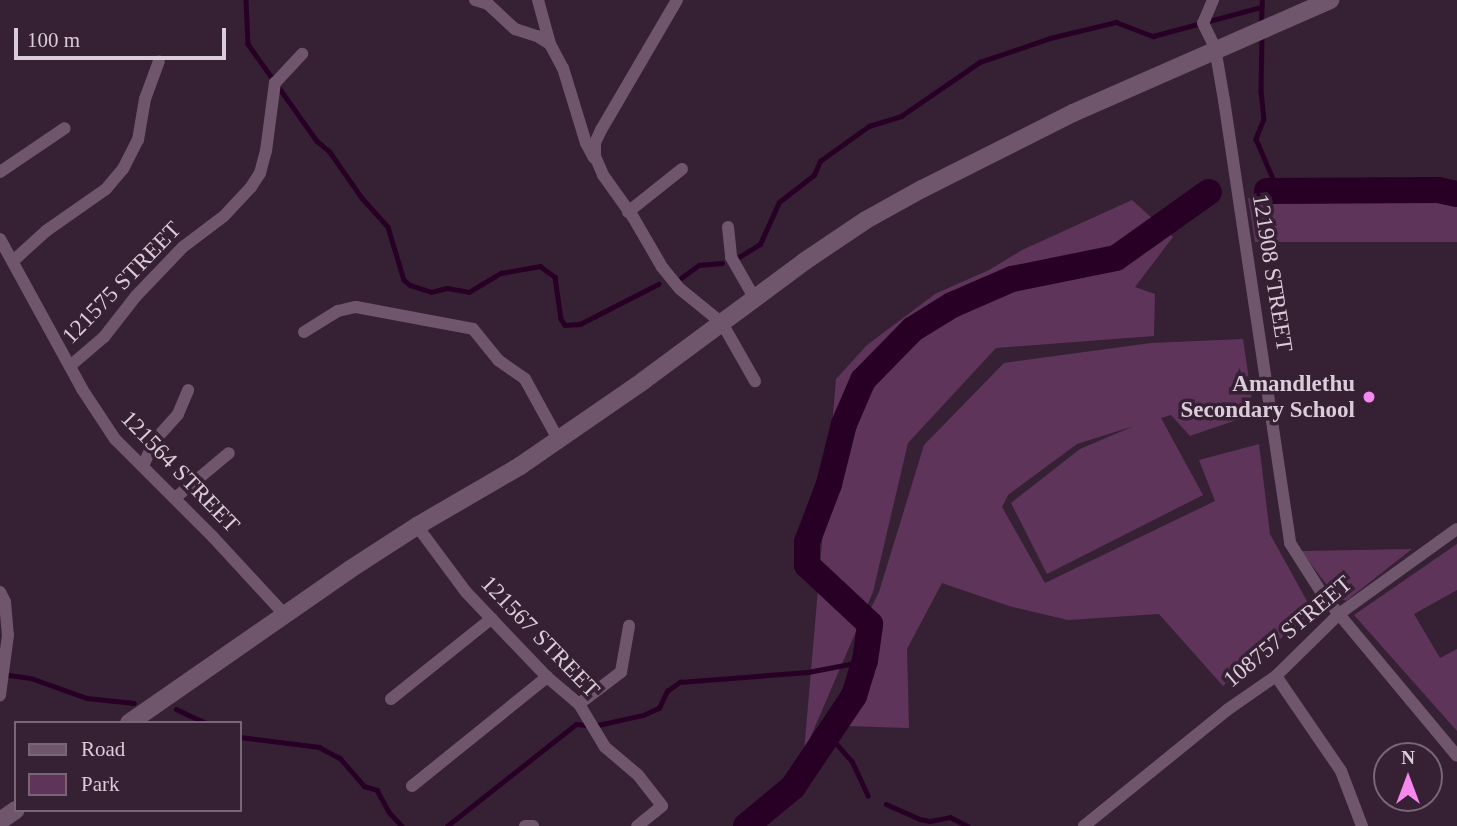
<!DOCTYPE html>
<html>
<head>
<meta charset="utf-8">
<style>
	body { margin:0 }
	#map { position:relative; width:1457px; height:826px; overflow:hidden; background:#362034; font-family:Georgia,serif }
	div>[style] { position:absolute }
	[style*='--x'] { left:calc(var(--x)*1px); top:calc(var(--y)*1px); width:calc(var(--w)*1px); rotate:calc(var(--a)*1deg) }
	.green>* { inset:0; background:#5e345a }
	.stream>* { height:4.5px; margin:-2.25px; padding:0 2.25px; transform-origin:2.25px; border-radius:2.25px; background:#280026 }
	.river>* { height:26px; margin:-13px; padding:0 13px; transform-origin:13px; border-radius:13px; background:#280026 }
	.street>* { height:12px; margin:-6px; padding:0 6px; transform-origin:6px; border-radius:6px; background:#70566d }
	.secondary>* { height:18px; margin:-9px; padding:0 9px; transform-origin:9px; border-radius:9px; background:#70566d }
	.dots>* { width:19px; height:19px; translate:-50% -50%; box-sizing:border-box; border:4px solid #362034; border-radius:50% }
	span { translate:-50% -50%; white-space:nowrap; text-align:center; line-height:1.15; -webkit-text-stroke:7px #362034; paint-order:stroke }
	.street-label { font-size:23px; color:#dbccd9 }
	.poi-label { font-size:23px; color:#dbccd9; font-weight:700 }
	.right { translate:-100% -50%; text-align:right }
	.legend { position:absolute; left:14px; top:721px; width:228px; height:91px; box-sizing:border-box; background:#362034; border:2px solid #786576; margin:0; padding:9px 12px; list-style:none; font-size:21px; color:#dbccd9 }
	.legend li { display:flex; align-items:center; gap:14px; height:35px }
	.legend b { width:35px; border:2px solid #786576 }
	.north { position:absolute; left:1373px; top:742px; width:70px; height:70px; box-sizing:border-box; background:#362034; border:2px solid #786576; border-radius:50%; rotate:0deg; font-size:19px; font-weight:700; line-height:28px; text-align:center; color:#dbccd9 }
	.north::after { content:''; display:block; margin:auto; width:24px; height:32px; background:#f688ed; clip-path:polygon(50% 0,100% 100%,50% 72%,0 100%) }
	.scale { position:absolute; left:14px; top:28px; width:212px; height:32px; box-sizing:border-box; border:4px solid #dbccd9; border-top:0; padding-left:9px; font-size:21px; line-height:24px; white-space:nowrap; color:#dbccd9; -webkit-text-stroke:5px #362034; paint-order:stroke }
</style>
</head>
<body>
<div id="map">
	<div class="green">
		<div style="clip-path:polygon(1438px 195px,1457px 199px,1457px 242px,1255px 242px,1248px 198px)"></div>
		<div style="clip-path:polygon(1132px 200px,1173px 237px,1135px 287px,1155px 294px,1154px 336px,996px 348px,908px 443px,873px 592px,804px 752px,836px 379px,867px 345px,935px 294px,989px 270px,1022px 250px)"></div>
		<div style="clip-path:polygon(1243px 339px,1254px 414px,1190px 436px,1171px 415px,1161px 418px,1203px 495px,1047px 574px,1011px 503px,1080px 449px,1134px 426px,1077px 444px,1008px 495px,1002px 507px,1045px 583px,1215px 501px,1199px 460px,1259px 444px,1270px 534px,1313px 612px,1223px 686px,1159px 614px,1068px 620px,1009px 606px,942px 583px,907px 649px,909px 728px,845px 726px,865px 689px,876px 624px,869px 612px,879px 592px,924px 445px,1004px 363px,1151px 343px)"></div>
		<div style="clip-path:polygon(1457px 544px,1457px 590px,1414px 614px,1440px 658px,1457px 649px,1457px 731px,1354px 615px)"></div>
		<div style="clip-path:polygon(1412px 549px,1346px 601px,1336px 597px,1301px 551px)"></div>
	</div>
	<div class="stream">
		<div style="--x:246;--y:0;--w:44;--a:87.4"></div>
		<div style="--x:248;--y:44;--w:119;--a:54.6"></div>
		<div style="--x:317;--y:141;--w:17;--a:40"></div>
		<div style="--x:330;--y:152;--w:56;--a:55.2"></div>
		<div style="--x:362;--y:198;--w:39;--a:48"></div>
		<div style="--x:388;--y:227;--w:55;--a:73.2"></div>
		<div style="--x:404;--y:280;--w:8;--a:40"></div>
		<div style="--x:410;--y:285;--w:22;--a:18"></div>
		<div style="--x:431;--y:292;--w:16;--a:-14"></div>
		<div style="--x:447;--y:288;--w:22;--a:10"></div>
		<div style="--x:469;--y:292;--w:37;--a:-31"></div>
		<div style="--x:501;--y:273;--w:40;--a:-10"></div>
		<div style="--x:540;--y:266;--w:19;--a:36"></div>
		<div style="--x:555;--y:277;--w:42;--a:81.9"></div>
		<div style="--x:561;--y:319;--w:7;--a:56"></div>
		<div style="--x:565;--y:325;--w:15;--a:-4"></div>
		<div style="--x:580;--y:324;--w:88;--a:-27.1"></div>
		<div style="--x:1261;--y:24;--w:24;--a:-88"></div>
		<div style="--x:1262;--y:36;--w:55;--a:91"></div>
		<div style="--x:1261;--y:91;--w:28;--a:84"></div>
		<div style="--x:1264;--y:119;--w:22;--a:112"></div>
		<div style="--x:1256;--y:139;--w:56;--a:66.7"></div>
		<div style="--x:736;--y:259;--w:28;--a:-32"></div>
		<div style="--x:760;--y:244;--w:46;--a:-65.7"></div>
		<div style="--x:779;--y:202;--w:44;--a:-37.6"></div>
		<div style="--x:814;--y:175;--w:15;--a:-67"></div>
		<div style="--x:820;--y:161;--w:60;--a:-35.5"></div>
		<div style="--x:869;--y:126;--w:34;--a:-17"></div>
		<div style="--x:901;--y:116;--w:96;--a:-34.4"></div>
		<div style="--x:980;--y:62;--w:74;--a:-18.9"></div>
		<div style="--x:1050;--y:38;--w:68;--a:-13.6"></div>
		<div style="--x:1116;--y:22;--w:40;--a:21"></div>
		<div style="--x:1153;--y:36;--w:112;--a:-15"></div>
		<div style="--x:681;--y:278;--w:22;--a:-36"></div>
		<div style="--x:699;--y:265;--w:23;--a:-5"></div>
		<div style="--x:9;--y:675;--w:22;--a:8"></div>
		<div style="--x:31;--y:678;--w:59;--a:19.7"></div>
		<div style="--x:87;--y:698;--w:47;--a:6.1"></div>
		<div style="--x:176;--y:709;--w:33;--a:25"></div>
		<div style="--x:598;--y:725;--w:46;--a:-12.5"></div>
		<div style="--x:643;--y:715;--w:17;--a:-24"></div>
		<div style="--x:659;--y:708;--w:19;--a:-65"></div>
		<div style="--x:667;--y:691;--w:16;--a:-35"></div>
		<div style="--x:680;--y:682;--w:128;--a:-4.5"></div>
		<div style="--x:808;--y:672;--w:58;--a:-10.9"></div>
		<div style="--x:829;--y:735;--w:35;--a:49"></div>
		<div style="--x:852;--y:761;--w:38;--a:65"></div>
		<div style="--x:240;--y:737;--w:80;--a:7.2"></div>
		<div style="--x:319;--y:747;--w:24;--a:28"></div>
		<div style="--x:340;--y:758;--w:37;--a:49"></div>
		<div style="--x:364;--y:786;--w:14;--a:17"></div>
		<div style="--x:377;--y:790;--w:25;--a:61"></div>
		<div style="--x:389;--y:812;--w:19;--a:47"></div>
		<div style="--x:886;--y:804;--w:36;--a:24"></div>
		<div style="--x:919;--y:819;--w:11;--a:10"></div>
		<div style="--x:930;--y:821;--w:20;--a:-11"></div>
		<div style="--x:950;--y:817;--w:20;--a:27"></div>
		<div style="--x:447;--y:826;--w:164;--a:-38.3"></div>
		<div style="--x:576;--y:724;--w:11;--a:5"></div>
	</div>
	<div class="river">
		<div style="--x:1267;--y:191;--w:171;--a:-0.3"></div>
		<div style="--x:1438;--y:190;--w:19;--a:12"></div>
		<div style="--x:746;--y:826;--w:61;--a:-39.7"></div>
		<div style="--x:793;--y:787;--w:110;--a:-56.2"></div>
		<div style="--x:854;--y:696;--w:37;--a:-73"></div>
		<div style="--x:865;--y:661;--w:37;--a:-82"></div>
		<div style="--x:870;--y:624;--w:86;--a:-136.9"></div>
		<div style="--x:807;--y:565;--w:23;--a:-90"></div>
		<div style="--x:807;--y:542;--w:62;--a:-69.2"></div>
		<div style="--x:829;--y:484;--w:62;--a:-76"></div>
		<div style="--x:844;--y:424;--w:48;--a:-66.6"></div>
		<div style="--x:863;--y:380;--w:71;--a:-45.6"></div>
		<div style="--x:913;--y:329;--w:46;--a:-31.6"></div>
		<div style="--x:952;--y:305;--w:65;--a:-23.4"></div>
		<div style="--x:1012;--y:279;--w:106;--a:-11.4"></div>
		<div style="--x:1116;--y:258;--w:114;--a:-35.4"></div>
	</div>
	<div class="street">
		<div style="--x:475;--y:0;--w:14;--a:17"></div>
		<div style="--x:488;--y:4;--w:37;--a:43"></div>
		<div style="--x:515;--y:29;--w:23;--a:18"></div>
		<div style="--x:537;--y:36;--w:15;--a:32"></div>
		<div style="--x:550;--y:44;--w:27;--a:62"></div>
		<div style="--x:563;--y:68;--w:78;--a:73"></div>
		<div style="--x:586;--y:143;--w:17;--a:62"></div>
		<div style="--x:538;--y:0;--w:46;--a:74.7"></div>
		<div style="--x:677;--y:0;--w:151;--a:120.3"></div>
		<div style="--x:601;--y:130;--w:14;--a:115"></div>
		<div style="--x:595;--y:143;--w:13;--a:90"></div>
		<div style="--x:595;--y:156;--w:21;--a:67"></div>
		<div style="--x:603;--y:175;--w:52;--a:54.5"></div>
		<div style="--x:633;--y:217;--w:58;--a:59.9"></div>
		<div style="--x:662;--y:267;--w:28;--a:51"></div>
		<div style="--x:680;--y:289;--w:54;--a:39"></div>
		<div style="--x:722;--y:323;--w:67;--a:60.4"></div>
		<div style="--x:1213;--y:0;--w:25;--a:113"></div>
		<div style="--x:1203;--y:23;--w:28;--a:64"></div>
		<div style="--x:1215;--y:48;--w:53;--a:80.2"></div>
		<div style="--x:1224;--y:100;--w:448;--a:81.5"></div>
		<div style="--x:1290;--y:543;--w:62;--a:57.6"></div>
		<div style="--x:1323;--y:595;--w:209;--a:50.2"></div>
		<div style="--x:0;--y:172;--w:78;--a:-34.1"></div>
		<div style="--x:628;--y:212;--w:69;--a:-38.5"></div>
		<div style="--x:728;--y:227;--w:30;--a:84"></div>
		<div style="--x:731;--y:257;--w:48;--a:60.3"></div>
		<div style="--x:0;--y:239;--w:171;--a:61.3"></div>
		<div style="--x:82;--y:389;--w:60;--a:56.6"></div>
		<div style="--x:115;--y:439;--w:139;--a:45"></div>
		<div style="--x:213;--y:537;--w:105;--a:47.3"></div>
		<div style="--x:13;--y:261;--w:45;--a:-42.3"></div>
		<div style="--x:46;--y:231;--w:73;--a:-35"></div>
		<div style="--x:106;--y:189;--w:26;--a:-50"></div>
		<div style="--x:123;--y:169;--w:33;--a:-63"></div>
		<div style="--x:138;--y:140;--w:42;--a:-80.3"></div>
		<div style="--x:145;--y:99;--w:40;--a:-69.8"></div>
		<div style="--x:304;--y:332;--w:40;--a:-32"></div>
		<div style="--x:338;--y:311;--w:18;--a:-13"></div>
		<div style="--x:356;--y:307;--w:119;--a:10.6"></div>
		<div style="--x:473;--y:329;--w:40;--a:51"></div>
		<div style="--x:498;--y:360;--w:33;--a:35"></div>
		<div style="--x:525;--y:379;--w:68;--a:61.2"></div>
		<div style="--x:70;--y:366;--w:45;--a:-40.5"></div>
		<div style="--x:104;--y:337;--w:52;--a:-52"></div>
		<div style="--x:136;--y:296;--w:68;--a:-46.2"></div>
		<div style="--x:183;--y:247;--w:51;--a:-37.1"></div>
		<div style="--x:224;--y:216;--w:40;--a:-47"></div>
		<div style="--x:251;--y:187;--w:17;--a:-57"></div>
		<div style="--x:260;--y:173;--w:23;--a:-75"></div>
		<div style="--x:266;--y:151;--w:69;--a:-82.5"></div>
		<div style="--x:275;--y:83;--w:40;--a:-47"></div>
		<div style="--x:143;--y:466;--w:27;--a:-66"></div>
		<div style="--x:154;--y:441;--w:36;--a:-48"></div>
		<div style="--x:178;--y:414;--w:26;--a:-67"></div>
		<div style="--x:175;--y:498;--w:70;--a:-39.8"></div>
		<div style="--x:417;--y:526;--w:82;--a:53.4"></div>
		<div style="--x:466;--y:592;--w:117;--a:46.4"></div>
		<div style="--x:547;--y:677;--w:42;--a:40.2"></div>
		<div style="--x:579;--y:704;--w:50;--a:58.8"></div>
		<div style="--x:605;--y:747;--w:43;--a:40.3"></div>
		<div style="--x:638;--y:775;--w:39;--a:52"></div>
		<div style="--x:662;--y:806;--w:32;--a:141"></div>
		<div style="--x:0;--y:592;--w:11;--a:63"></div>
		<div style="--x:5;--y:602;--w:33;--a:85"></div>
		<div style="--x:8;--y:635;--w:61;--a:97.6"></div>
		<div style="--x:1276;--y:676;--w:115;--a:55.6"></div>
		<div style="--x:1341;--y:771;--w:59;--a:69.1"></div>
		<div style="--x:391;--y:699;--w:129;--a:-38.7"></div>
		<div style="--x:579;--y:704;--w:53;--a:-37.3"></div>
		<div style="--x:621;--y:672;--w:47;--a:-80.1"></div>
		<div style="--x:412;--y:786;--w:174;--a:-38.9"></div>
		<div style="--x:525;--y:826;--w:8;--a:0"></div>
		<div style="--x:1084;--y:826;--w:184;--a:-39"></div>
		<div style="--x:1227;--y:710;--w:60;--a:-34.8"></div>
		<div style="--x:1276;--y:676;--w:88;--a:-44.5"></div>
		<div style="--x:1339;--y:614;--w:145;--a:-35.8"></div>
	</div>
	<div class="secondary">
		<div style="--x:129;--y:723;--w:268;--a:-34.8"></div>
		<div style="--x:349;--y:570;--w:81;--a:-32.9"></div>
		<div style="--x:417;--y:526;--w:119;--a:-30.2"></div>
		<div style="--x:520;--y:466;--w:150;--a:-34.6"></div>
		<div style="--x:643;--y:381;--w:202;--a:-36.5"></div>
		<div style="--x:805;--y:261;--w:73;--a:-33.9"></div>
		<div style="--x:866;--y:220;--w:64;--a:-29"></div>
		<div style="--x:922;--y:189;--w:169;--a:-26.7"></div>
		<div style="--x:1073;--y:113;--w:281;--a:-23.7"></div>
		<div style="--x:0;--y:821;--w:19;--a:-35"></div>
	</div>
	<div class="dots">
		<div style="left:1369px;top:397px;background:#f688ed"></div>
	</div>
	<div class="street-label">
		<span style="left:1272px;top:273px;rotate:81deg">121908 STREET</span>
		<span style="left:122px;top:283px;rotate:-46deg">121575 STREET</span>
		<span style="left:180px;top:472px;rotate:46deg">121564 STREET</span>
		<span style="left:1288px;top:632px;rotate:-40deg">108757 STREET</span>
		<span style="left:540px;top:637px;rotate:46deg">121567 STREET</span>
	</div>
	<div class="poi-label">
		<span class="right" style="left:1355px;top:397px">Amandlethu<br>Secondary School</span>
	</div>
	<ul class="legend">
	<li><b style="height:9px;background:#70566d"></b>Road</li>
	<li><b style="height:19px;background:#5e345a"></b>Park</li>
	</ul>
	<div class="north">N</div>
	<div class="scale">100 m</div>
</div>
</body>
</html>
